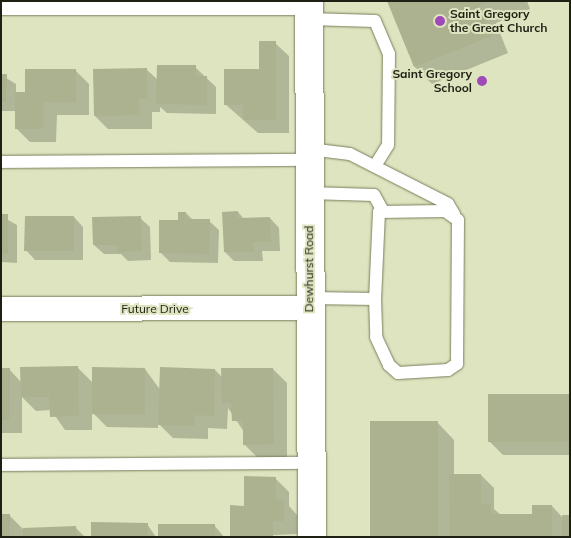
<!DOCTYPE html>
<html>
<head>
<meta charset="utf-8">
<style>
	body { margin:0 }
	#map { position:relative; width:571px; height:538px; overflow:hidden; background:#dde4bf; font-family:Mulish,sans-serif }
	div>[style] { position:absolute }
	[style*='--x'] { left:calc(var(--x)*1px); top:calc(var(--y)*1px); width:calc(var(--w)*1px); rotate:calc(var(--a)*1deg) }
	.shadow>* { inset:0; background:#0003 }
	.building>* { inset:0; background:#acb28f }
	.roads { filter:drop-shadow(0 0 1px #797f5d) drop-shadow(0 0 1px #797f5d) }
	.lane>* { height:12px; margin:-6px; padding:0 6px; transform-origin:6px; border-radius:6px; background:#fff }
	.street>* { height:24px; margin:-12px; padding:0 12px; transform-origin:12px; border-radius:12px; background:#fff }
	.secondary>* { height:28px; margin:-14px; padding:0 14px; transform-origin:14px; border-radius:14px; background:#fff }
	.dots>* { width:14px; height:14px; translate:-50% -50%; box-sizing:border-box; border:2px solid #dde4bf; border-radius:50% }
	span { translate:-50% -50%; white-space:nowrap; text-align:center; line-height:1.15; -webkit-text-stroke:4px #dde4bf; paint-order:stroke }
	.poi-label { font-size:12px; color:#1e2013; font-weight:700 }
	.left { translate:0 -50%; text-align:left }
	.right { translate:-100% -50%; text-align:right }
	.street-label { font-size:12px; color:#1e2013 }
	.frame { position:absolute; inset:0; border:2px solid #1e2013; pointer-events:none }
</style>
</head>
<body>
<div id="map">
	<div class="shadow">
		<div style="clip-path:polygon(388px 1px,527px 1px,530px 9px,496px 23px,508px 53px,432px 84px,415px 67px)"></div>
		<div style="clip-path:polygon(275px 43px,289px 56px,289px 133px,258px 133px,225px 104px,260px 70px)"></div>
		<div style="clip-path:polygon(195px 67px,216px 87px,216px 114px,167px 113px,160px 107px,160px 112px,152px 112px,152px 129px,108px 129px,95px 116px,146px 69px,158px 80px)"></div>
		<div style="clip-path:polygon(75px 70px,89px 84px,89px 115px,57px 115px,56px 142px,30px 142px,16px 128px,17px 111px,1px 111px,1px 75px,16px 84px,16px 93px,26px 93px)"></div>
		<div style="clip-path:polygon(238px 212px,244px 219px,270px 218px,279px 228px,280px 251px,262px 251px,263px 261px,234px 261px,225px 252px)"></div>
		<div style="clip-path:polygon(186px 213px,193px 220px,209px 221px,219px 230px,218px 263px,170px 262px,160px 252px)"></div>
		<div style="clip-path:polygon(1px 216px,17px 225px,17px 263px,1px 262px)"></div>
		<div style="clip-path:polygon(74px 217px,83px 227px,83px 260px,35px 260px,26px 250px)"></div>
		<div style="clip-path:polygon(140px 218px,150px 227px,151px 260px,128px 261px,121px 254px,104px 254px,94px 245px)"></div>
		<div style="clip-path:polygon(77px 367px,93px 383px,145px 369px,161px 391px,215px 370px,223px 378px,273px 369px,287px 383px,287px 457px,258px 458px,244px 444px,244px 432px,228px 408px,227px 429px,208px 428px,208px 439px,173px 438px,158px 423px,158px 428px,107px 427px,92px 412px,92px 430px,65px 430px,51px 410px,36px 411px,22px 397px,22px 433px,1px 433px,1px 369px,9px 369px,21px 382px)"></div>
		<div style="clip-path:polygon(570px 395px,570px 455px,503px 455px,489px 441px)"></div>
		<div style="clip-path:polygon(437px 422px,454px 440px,454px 475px,481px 475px,494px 488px,494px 509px,501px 515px,533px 515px,552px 506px,563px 518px,570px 537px,371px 537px)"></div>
		<div style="clip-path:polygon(275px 478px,289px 492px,289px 506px,297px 515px,297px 534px,231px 537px,245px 507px)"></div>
		<div style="clip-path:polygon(9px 515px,23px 529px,76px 528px,85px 537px,1px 537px)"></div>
		<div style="clip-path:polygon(147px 524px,156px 537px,92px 537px)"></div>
		<div style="clip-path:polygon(214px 525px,224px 537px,159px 537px)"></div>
	</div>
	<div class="building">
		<div style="clip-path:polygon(387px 1px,490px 1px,480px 5px,492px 36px,414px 67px)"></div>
		<div style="clip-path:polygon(259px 41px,276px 41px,276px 120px,243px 120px,243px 105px,224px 105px,224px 69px,259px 69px)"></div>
		<div style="clip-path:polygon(157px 65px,196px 65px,196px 76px,207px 76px,207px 105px,156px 104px)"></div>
		<div style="clip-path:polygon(147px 68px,147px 98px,139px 99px,139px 115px,94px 116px,93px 69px)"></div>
		<div style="clip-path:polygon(25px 69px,76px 69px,76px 102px,43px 102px,43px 129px,15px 129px,15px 92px,25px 92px)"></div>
		<div style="clip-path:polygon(1px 74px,7px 74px,6px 102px,1px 102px)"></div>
		<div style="clip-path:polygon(238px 211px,238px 218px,270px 217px,271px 242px,253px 242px,254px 252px,224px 252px,222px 212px)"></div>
		<div style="clip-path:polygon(178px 212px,186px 212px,186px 219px,210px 219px,209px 254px,159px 253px,159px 220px,178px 220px)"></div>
		<div style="clip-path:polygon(1px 214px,8px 214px,8px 254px,1px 254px)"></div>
		<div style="clip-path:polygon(25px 216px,74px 216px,74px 251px,24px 251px)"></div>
		<div style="clip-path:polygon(141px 216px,142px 251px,117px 252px,117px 245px,93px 245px,92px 217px)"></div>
		<div style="clip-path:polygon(78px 366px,79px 416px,50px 417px,49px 397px,21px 397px,20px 367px)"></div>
		<div style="clip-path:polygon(92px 367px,145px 368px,145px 414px,92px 414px)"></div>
		<div style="clip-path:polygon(160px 367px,215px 369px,214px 416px,195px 415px,194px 426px,158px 425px)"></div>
		<div style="clip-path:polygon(1px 368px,10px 368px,9px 420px,1px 420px)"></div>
		<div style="clip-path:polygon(221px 368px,273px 368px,274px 444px,243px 445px,243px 421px,232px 421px,231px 403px,222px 403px)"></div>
		<div style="clip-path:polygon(488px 394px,570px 394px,570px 442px,488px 442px)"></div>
		<div style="clip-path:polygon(370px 421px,438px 421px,438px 537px,370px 537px)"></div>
		<div style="clip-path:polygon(449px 474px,481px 474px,481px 504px,491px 504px,491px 514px,532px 514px,532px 505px,552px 505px,552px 537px,450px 537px)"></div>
		<div style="clip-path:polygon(244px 476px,276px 477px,276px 500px,284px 500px,284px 521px,273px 521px,273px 537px,230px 537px,230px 505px,244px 506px)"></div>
		<div style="clip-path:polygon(1px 514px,10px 514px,9px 537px,1px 537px)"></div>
		<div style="clip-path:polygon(562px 515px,570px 515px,570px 537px,562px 537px)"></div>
		<div style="clip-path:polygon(91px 522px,148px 523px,147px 537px,91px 537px)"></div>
		<div style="clip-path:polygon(158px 524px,215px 524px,215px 537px,158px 537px)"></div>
		<div style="clip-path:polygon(76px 526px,77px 537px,23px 537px,23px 528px)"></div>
	</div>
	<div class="roads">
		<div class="lane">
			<div style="--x:309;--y:19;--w:66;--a:1.7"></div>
			<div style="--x:375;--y:21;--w:36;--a:67"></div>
			<div style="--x:389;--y:54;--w:91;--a:90.6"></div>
			<div style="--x:388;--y:145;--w:25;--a:122"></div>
			<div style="--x:309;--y:149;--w:41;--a:7"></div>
			<div style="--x:350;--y:154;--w:110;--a:27"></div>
			<div style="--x:448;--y:204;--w:12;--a:59"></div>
			<div style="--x:1;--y:162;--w:308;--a:-0.4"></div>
			<div style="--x:309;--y:193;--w:65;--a:1.8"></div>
			<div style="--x:374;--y:195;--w:18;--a:61"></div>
			<div style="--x:309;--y:298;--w:66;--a:0.9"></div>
			<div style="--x:375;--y:299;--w:38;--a:88"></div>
			<div style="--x:376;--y:337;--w:31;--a:65"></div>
			<div style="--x:389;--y:365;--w:12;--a:42"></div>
			<div style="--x:398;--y:373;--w:50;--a:-3.4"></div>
			<div style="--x:448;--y:370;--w:11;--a:-34"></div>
			<div style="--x:457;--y:364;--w:144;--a:-89.6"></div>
			<div style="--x:458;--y:220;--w:16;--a:-145"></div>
			<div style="--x:445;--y:211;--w:66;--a:179.1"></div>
			<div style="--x:379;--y:212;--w:87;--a:92.6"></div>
			<div style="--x:1;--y:465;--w:310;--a:-0.4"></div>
		</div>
		<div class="street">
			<div style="--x:1;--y:3;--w:308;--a:0"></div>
			<div style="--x:1;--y:309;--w:308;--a:-0.2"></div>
		</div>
		<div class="secondary">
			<div style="--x:309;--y:1;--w:536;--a:89.68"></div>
		</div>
	</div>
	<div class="dots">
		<div style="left:440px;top:21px;background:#9f4ab8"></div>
		<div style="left:482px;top:81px;background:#9f4ab8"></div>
	</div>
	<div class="poi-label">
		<span class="left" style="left:450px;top:21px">Saint Gregory<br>the Great Church</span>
		<span class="right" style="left:472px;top:81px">Saint Gregory<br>School</span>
	</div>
	<div class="street-label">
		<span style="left:309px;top:269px;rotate:-90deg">Dewhurst Road</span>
		<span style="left:155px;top:309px">Future Drive</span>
	</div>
	<div class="frame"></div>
</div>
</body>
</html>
